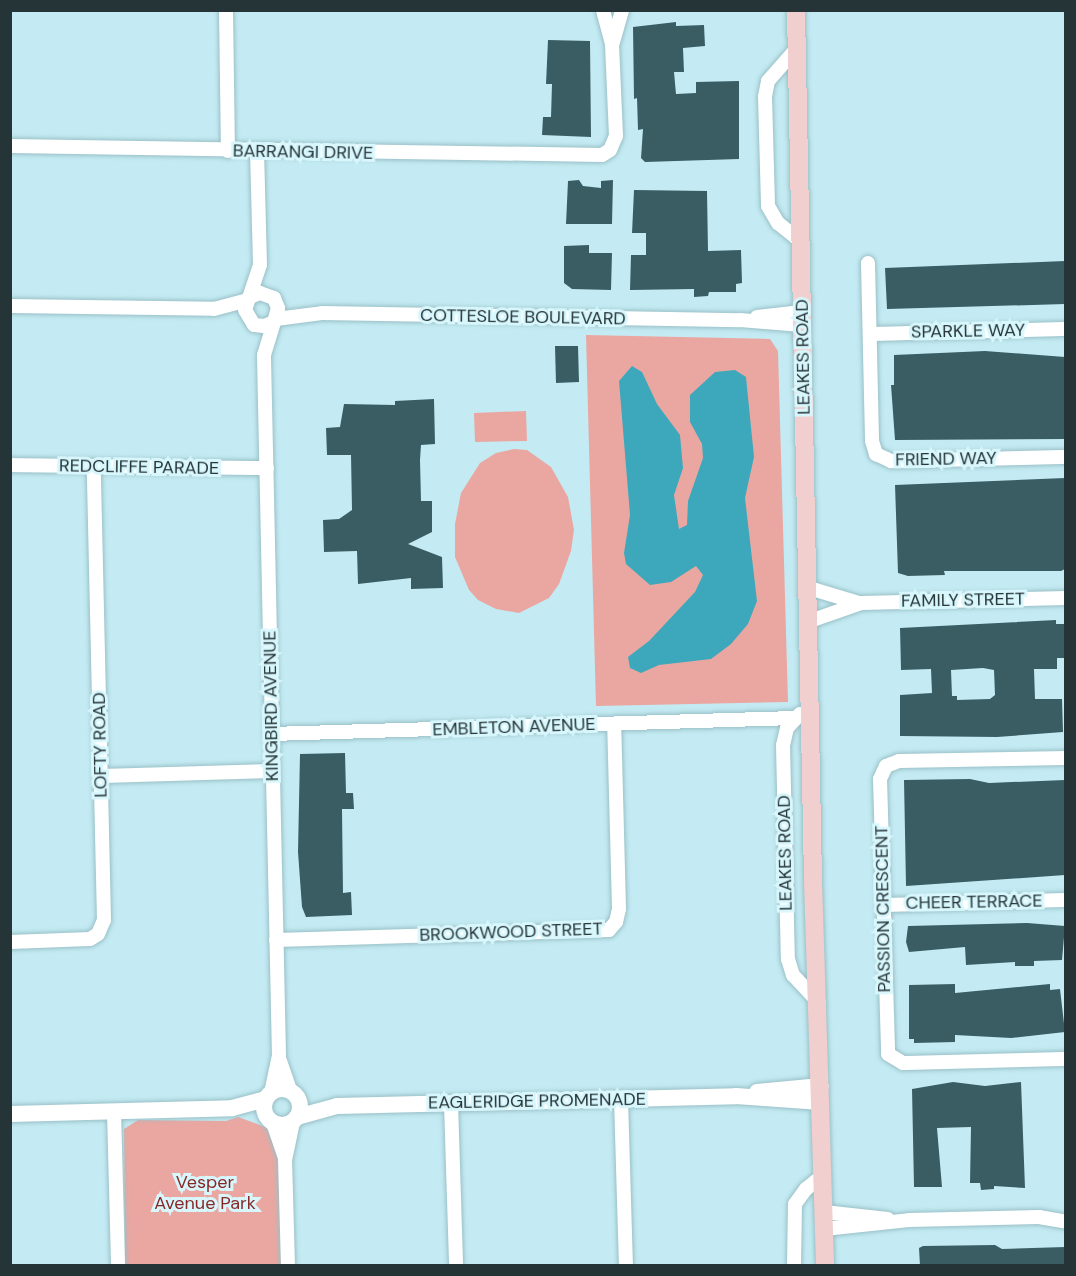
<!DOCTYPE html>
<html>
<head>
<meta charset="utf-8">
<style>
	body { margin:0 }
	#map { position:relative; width:1076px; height:1276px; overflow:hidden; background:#c4ebf3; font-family:"DM Sans",sans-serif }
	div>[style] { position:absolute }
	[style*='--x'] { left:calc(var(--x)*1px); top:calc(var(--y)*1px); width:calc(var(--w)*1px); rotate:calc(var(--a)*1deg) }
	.green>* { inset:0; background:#eaa7a1 }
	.water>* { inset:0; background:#3da8bb }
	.building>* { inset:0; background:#3a5d64 }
	.roads { filter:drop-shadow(0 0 2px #9ac0c7) drop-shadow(0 0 2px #9ac0c7) }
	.minor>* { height:14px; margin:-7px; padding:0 7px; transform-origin:7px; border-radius:7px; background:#fff }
	.tertiary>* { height:16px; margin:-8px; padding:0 8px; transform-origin:8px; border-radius:8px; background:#fff }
	.tertiary>.ring { margin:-8px; padding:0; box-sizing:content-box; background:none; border:16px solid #fff; border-radius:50% }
	.secondary>* { height:18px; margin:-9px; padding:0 9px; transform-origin:9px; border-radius:9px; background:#f0cfce }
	span { translate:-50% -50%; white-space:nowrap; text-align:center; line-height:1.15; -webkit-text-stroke:6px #d8f7fd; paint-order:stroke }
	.street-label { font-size:18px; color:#253437 }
	.park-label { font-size:18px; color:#872827 }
	.frame { position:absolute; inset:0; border:12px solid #253437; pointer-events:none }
</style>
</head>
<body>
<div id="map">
	<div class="green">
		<div style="clip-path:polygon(586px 335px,770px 339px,778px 351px,788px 702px,596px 706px)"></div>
		<div style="clip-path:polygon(526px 411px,527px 441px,475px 442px,474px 413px)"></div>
		<div style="clip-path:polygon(514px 449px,527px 450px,551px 467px,568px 497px,574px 530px,571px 551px,559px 584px,549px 598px,519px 613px,496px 609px,478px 600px,469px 590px,455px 557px,455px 524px,461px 493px,480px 463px,496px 453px)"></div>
		<div style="clip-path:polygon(238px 1117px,268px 1128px,278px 1153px,281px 1265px,125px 1265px,124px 1129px,138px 1120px,226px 1121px)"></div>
	</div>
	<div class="water">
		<div style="clip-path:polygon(632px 366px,642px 372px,657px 404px,680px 435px,683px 468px,674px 495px,679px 529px,687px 525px,688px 501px,703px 458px,702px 444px,690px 422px,690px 395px,715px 372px,735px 370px,746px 377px,754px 457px,745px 498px,757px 601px,748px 624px,731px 644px,711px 659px,659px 665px,641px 673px,630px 668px,628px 657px,649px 641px,695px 592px,703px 575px,696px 566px,671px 582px,650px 585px,626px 564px,624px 553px,630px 515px,619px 381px)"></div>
	</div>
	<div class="building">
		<div style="clip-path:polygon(676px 22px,676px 26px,704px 25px,705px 46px,683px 48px,684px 72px,674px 72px,676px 94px,696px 93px,696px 82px,739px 81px,739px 159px,645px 162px,641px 158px,643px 129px,638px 130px,637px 98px,634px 99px,633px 27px)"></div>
		<div style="clip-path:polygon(548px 40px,590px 41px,591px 137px,542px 135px,543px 117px,551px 117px,552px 84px,546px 84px)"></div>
		<div style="clip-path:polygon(579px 180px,583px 186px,601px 188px,601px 181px,613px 180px,612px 224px,566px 224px,568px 181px)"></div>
		<div style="clip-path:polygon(634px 190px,707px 191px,708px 251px,741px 250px,742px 283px,736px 284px,736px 292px,709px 292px,708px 296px,694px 297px,694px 289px,630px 290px,631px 255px,646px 255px,646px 233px,632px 233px)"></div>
		<div style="clip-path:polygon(589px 245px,589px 253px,612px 253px,611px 290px,572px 289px,564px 283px,564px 246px)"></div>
		<div style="clip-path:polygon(1065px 261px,1065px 304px,887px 309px,885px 268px)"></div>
		<div style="clip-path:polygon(555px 346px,578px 346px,579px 382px,556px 383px)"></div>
		<div style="clip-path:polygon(985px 351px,1065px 357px,1065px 439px,895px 440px,891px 385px,894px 385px,894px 355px)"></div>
		<div style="clip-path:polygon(434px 399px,435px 444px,421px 445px,420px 460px,421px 501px,432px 501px,432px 532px,408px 544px,442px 557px,443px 588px,411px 589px,411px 578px,358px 584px,357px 551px,324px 552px,323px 520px,339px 519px,352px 510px,351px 455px,327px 455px,326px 428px,340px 427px,344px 404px,395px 405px,395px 401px)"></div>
		<div style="clip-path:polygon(1065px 478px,1065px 569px,1061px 571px,944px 571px,945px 575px,908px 576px,898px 573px,895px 485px)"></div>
		<div style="clip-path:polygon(evenodd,1056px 620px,1056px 624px,1065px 624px,1064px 658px,1057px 658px,1057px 669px,1034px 669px,1035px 699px,1062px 699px,1063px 732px,997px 737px,900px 736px,900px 695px,932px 693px,931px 669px,901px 670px,900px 628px,1056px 620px,983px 668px,994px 670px,995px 695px,990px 699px,957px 700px,957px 696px,952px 696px,951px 670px,983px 668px)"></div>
		<div style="clip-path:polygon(345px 753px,346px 793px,353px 793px,354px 809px,342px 809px,343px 893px,351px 892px,352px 915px,306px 917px,302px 907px,298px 852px,300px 754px)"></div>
		<div style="clip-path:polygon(970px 779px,989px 783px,1065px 780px,1065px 875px,906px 886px,904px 780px)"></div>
		<div style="clip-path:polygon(1027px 923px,1065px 926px,1062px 960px,1034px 961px,1034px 966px,1015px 966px,1015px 962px,966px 965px,965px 947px,909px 952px,906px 942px,908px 926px)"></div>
		<div style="clip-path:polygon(955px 984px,955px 993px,1050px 984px,1050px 990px,1060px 989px,1065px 1032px,1011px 1038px,955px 1035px,955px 1042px,914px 1043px,914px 1039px,909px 1039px,909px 985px)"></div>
		<div style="clip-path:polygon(953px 1082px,985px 1086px,1021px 1082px,1025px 1188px,994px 1186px,994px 1189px,981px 1190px,980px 1183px,970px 1183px,971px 1127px,937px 1128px,942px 1187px,914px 1187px,912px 1089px)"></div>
		<div style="clip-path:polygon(995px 1245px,1002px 1249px,1065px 1247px,1065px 1266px,920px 1266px,919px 1248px,923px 1246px)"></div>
	</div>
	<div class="roads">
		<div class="minor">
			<div style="--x:226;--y:10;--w:141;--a:89.2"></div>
			<div style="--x:613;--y:42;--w:33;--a:-74"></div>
			<div style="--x:797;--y:48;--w:44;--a:131.3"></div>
			<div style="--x:768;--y:81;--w:16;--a:101"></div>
			<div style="--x:765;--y:97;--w:109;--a:88.4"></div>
			<div style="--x:768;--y:206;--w:20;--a:60"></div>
			<div style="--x:778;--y:223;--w:28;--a:39"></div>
			<div style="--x:10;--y:146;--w:592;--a:0.87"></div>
			<div style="--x:602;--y:155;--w:9;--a:-32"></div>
			<div style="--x:610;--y:150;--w:15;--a:-67"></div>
			<div style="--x:616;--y:136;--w:92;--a:-92.5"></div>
			<div style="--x:612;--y:44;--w:35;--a:-105"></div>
			<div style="--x:868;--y:263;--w:178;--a:88.7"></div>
			<div style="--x:872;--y:441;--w:14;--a:73"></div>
			<div style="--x:876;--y:454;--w:17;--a:25"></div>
			<div style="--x:891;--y:461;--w:175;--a:-1.3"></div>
			<div style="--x:250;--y:297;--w:11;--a:-22"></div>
			<div style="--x:260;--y:293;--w:15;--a:20"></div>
			<div style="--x:274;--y:298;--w:11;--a:68"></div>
			<div style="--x:278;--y:308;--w:15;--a:106"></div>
			<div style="--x:274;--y:322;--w:11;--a:158"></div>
			<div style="--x:264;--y:326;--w:10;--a:-174"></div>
			<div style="--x:254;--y:325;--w:17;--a:-121"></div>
			<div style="--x:245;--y:310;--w:47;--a:-71.6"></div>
			<div style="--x:260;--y:265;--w:114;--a:-91.5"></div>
			<div style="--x:10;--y:306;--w:204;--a:0.8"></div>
			<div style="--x:214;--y:309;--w:35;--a:-15"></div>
			<div style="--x:757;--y:317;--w:45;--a:-6.3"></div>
			<div style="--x:276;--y:319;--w:46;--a:-7.4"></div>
			<div style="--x:322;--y:313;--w:418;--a:1"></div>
			<div style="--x:740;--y:320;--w:62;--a:4.6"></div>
			<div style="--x:870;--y:334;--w:196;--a:-1.5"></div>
			<div style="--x:10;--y:465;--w:257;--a:0.7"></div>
			<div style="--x:809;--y:588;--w:52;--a:16.7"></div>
			<div style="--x:810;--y:621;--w:54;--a:-19.4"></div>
			<div style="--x:861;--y:603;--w:205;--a:-1.4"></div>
			<div style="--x:800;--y:714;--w:19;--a:133"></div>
			<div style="--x:787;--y:728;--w:17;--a:103"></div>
			<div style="--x:783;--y:745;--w:214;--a:88.7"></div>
			<div style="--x:788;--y:959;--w:17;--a:73"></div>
			<div style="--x:793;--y:975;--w:38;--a:47"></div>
			<div style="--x:271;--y:734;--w:524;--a:-1.75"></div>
			<div style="--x:1066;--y:758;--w:167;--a:179"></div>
			<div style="--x:899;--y:761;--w:14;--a:159"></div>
			<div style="--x:886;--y:766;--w:14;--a:115"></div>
			<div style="--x:880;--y:779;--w:275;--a:88.3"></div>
			<div style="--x:888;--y:1054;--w:17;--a:31"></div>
			<div style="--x:903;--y:1063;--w:163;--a:-1.4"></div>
			<div style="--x:101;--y:776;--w:171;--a:-1.7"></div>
			<div style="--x:883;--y:905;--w:183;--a:-1.6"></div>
			<div style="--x:276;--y:940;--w:333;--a:-1.7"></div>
			<div style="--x:609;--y:930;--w:11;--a:-49"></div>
			<div style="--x:616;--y:922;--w:13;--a:-77"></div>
			<div style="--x:619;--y:909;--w:185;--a:-91.5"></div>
			<div style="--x:10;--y:942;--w:80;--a:-2.1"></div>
			<div style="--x:90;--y:939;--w:9;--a:-32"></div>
			<div style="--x:98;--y:934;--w:15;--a:-67"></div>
			<div style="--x:104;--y:920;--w:454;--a:-91.3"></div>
			<div style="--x:279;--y:1058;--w:36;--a:71"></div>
			<div style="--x:271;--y:1093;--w:38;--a:-78"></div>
			<div style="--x:279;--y:1056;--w:701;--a:-91.23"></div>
			<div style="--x:264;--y:355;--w:34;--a:-73"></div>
			<div style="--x:621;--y:1099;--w:167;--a:88.3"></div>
			<div style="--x:451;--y:1103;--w:163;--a:88.2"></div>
			<div style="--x:114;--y:1111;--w:155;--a:88.5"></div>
			<div style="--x:273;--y:1123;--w:37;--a:71"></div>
			<div style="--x:824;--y:1212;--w:64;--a:6.2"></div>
			<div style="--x:824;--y:1229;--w:85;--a:-6"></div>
			<div style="--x:909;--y:1220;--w:130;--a:-1.3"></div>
			<div style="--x:1039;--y:1217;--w:27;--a:10"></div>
			<div style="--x:288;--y:1266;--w:106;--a:-91.6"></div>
			<div style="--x:285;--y:1160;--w:40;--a:-78"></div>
			<div style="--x:794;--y:1266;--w:62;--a:-89.1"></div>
			<div style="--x:795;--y:1204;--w:19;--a:-54"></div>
			<div style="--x:806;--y:1189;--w:22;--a:-39"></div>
		</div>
		<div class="tertiary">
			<div class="ring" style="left:264px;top:1089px;width:20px;height:20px"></div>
			<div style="--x:757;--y:1092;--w:64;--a:-5.4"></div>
			<div style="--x:10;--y:1114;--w:222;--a:-1.5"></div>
			<div style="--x:232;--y:1108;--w:35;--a:-15"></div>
			<div style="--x:297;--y:1117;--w:41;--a:-15.4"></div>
			<div style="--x:337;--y:1106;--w:399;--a:-1.4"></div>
			<div style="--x:736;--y:1096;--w:85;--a:4"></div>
		</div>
		<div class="secondary">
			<div style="--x:796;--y:10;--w:871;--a:88.88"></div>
			<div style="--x:813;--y:881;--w:385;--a:88.2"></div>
		</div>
	</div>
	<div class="street-label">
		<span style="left:303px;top:152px;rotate:1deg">BARRANGI DRIVE</span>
		<span style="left:523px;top:317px;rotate:1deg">COTTESLOE BOULEVARD</span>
		<span style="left:968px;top:331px;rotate:-1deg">SPARKLE WAY</span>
		<span style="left:803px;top:357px;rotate:-91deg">LEAKES ROAD</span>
		<span style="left:946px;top:459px;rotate:-1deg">FRIEND WAY</span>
		<span style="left:139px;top:467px;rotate:1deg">REDCLIFFE PARADE</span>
		<span style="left:963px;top:600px;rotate:-1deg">FAMILY STREET</span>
		<span style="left:271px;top:706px;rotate:-91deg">KINGBIRD AVENUE</span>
		<span style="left:514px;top:727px;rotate:-2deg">EMBLETON AVENUE</span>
		<span style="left:100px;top:745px;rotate:-91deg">LOFTY ROAD</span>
		<span style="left:785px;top:853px;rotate:-91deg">LEAKES ROAD</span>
		<span style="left:974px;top:902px;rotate:-1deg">CHEER TERRACE</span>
		<span style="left:883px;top:909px;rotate:-91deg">PASSION CRESCENT</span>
		<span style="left:511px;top:932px;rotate:-2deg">BROOKWOOD STREET</span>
		<span style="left:537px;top:1101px;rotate:-1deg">EAGLERIDGE PROMENADE</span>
	</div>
	<div class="park-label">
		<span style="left:205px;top:1193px">Vesper<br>Avenue Park</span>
	</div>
	<div class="frame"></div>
</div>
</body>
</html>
